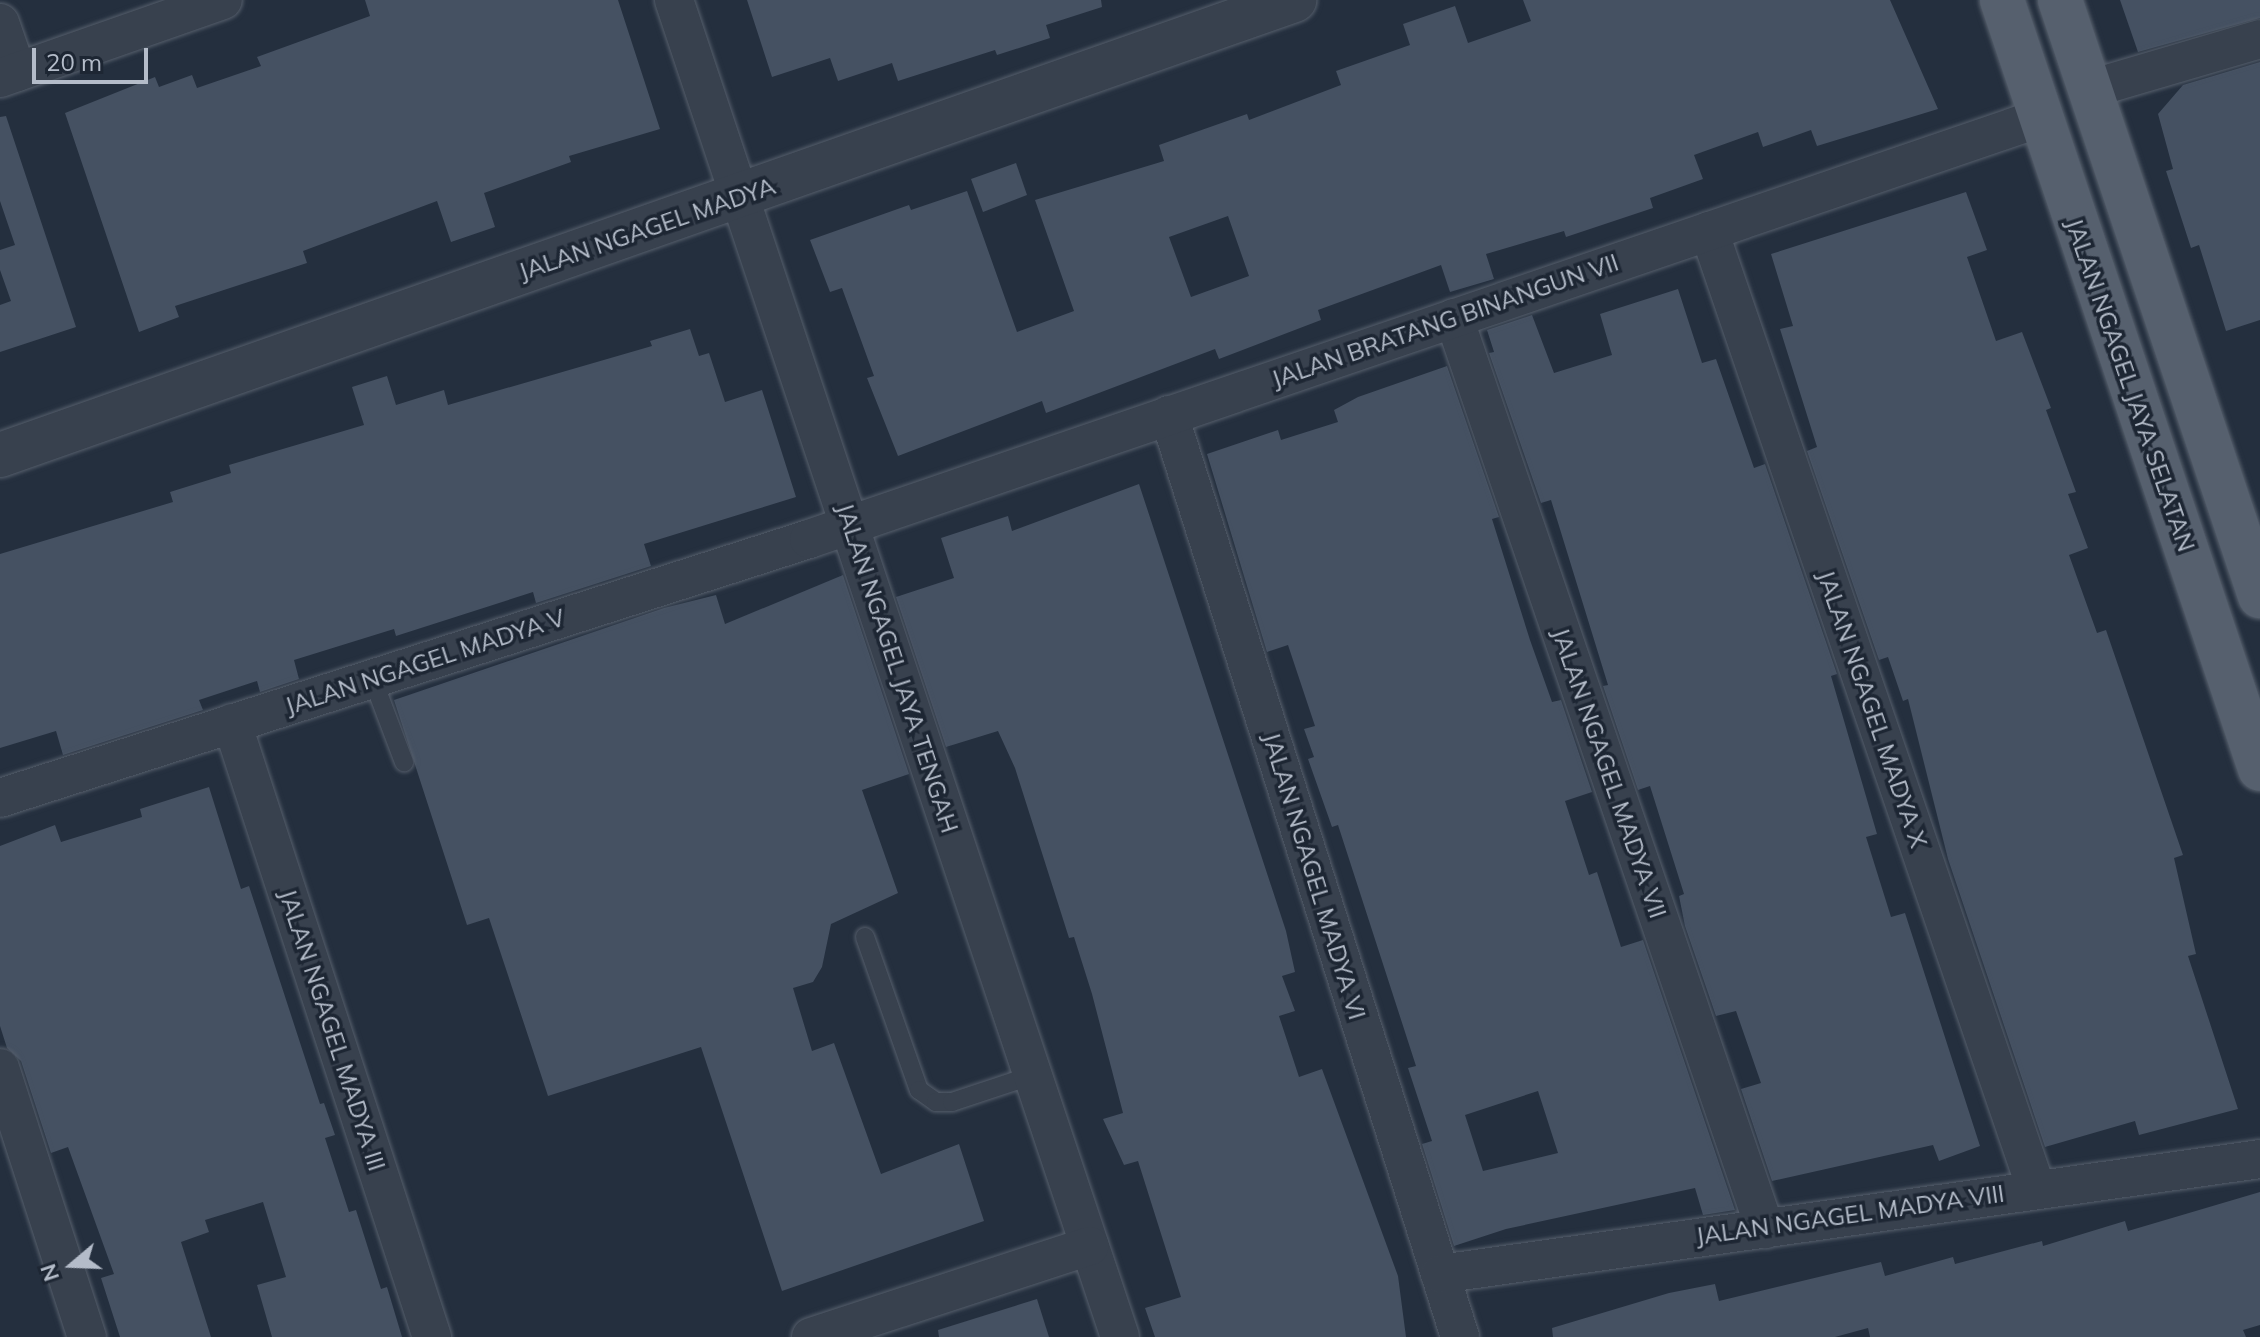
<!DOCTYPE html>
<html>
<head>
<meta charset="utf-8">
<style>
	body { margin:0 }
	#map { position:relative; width:2260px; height:1337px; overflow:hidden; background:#242f3e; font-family:Mulish,sans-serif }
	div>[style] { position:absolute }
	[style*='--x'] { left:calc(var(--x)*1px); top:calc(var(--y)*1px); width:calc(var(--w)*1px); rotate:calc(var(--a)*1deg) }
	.building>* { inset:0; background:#455162 }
	.roads { filter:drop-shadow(0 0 2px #565f6c) drop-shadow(0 0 2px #565f6c) }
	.service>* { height:18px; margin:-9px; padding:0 9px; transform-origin:9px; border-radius:9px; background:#38414e }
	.minor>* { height:38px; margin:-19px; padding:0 19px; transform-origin:19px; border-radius:19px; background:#38414e }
	.tertiary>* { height:44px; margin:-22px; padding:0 22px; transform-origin:22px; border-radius:22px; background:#38414e }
	.primary>* { height:44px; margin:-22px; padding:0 22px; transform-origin:22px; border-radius:22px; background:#56606e }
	span { translate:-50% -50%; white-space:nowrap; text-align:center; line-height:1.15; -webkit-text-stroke:7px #1d2633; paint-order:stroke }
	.street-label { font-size:24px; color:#b4bcc9 }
	.north { position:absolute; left:32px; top:1225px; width:80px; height:80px; -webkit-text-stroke:6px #1d2633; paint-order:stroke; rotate:251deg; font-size:22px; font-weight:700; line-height:32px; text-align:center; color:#b4bcc9 }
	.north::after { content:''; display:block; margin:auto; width:28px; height:36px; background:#b4bcc9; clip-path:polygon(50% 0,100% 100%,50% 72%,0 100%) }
	.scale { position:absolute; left:32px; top:48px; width:116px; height:36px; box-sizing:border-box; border:4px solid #b4bcc9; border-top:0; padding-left:10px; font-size:24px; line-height:28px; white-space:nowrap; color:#b4bcc9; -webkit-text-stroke:6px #1d2633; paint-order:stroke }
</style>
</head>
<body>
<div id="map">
	<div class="building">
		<div style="clip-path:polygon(365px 0,618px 0,660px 129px,569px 156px,571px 162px,484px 193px,495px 227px,451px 242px,437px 201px,303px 251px,307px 263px,175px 306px,179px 317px,139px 332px,65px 113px,155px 77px,159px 87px,192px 75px,197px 88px,261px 66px,257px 57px,370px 16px)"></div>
		<div style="clip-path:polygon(747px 0,1101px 0,1102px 7px,1046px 25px,1050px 38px,997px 55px,995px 50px,898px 81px,892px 63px,838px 81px,830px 58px,772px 77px)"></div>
		<div style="clip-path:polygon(evenodd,1523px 0,1890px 0,1938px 109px,1817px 146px,1811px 130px,1763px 147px,1758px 132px,1694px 155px,1703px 179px,1650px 198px,1653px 208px,1566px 237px,1564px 231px,1486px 254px,1494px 279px,1450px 292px,1441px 265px,1318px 310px,1321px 320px,1219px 359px,1215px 349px,1046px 413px,1042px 401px,898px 456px,867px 378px,874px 376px,842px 288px,830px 292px,810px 240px,909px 205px,911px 210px,967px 191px,1017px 332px,1074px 311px,1035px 200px,1164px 161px,1159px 145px,1247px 114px,1249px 120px,1341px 85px,1336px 71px,1410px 45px,1403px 24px,1455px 6px,1468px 43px,1531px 21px,1523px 0,1228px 216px,1249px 276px,1191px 297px,1169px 237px,1228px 216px)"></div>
		<div style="clip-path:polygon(2120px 0,2260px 0,2260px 18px,2138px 52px)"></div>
		<div style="clip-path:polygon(2260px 62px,2260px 320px,2226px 331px,2199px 245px,2191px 248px,2166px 171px,2173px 169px,2158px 114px,2183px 85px)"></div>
		<div style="clip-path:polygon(6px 116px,76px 327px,0 352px,0 305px,11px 301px,0 270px,0 250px,15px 245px,0 201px,0 117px)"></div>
		<div style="clip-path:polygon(1016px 163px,1027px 195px,983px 212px,971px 179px)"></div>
		<div style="clip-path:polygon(1966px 192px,1987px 250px,1967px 257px,1996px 341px,2022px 332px,2051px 408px,2046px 410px,2076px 492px,2068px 494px,2088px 548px,2069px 555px,2097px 633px,2106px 630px,2183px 855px,2174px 858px,2196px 954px,2188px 956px,2238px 1109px,2139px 1135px,2135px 1121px,2045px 1147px,1948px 859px,1908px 699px,1903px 701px,1888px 657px,1879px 660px,1807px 451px,1817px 447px,1780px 329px,1793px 326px,1771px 254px)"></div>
		<div style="clip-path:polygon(1678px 289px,1702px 363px,1716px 359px,1754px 468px,1765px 464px,1837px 674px,1831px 676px,1877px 834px,1866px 837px,1891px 917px,1905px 913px,1980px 1146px,1939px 1161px,1933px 1145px,1772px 1181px,1741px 1089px,1761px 1083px,1736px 1011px,1716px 1016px,1685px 926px,1679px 896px,1684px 894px,1650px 786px,1638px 790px,1603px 686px,1608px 685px,1551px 500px,1541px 503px,1489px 353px,1494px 352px,1487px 330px,1532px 315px,1554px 373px,1612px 355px,1600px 314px)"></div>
		<div style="clip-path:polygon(690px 329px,699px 356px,709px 353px,725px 402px,762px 390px,796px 497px,644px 544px,651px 566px,536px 603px,533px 592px,396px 636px,394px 629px,294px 660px,299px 679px,260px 692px,257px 681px,199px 700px,203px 710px,63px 755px,56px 731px,0 748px,0 554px,173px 502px,170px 492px,231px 473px,229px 465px,364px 425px,352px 387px,387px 376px,396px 405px,444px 390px,448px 405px,652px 346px,650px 341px)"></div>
		<div style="clip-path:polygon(evenodd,1447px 366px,1499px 517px,1492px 519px,1530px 640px,1552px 702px,1561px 700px,1592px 792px,1565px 801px,1589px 875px,1597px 872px,1621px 947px,1643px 940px,1735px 1210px,1703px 1215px,1695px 1188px,1506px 1229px,1454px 1246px,1422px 1144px,1432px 1141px,1408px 1068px,1416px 1066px,1338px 825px,1332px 827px,1308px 759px,1314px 757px,1304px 729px,1315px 726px,1288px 645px,1267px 652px,1207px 454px,1278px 430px,1281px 440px,1338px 422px,1334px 410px,1358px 397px,1447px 366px,1538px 1091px,1558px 1153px,1483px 1171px,1465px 1115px,1538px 1091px)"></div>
		<div style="clip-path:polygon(1139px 484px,1286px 931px,1295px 972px,1282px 976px,1295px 1011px,1279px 1016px,1299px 1077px,1322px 1069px,1398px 1276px,1406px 1337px,1155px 1337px,1145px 1308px,1181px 1297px,1138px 1161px,1124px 1165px,1103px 1119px,1123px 1113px,1092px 994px,1074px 937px,1069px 938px,1015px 768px,998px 731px,946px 747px,896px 597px,954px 578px,941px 538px,1008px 516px,1012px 531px)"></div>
		<div style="clip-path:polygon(843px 575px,909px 774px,862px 790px,898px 893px,831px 924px,822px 967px,813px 982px,793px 988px,812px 1051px,834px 1043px,881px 1174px,959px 1144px,984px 1221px,782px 1291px,701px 1047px,548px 1096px,489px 918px,467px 925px,394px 700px,664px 608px,716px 595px,725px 624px)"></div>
		<div style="clip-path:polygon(209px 787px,241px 889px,249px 886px,320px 1104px,324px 1103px,335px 1135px,325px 1138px,349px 1212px,356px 1210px,381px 1289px,387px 1287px,402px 1337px,272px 1337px,257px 1285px,286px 1277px,263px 1202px,205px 1220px,209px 1232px,181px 1242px,211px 1337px,120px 1337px,101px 1278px,114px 1274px,68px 1147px,51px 1153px,21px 1061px,7px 1048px,0 1026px,0 846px,55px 825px,61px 842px,142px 817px,140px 809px)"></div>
		<div style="clip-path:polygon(2260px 1192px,2260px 1325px,2243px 1330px,2246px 1337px,1870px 1337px,1868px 1328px,1835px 1337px,1553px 1337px,1552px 1328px,1669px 1293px,1715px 1284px,1719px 1301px,1881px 1262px,1885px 1276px,1953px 1257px,1955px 1264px,2042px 1241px,2043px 1246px,2125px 1221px,2128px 1231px)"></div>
		<div style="clip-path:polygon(1037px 1299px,1049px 1337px,939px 1337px,938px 1330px)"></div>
	</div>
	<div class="roads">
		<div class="service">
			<div style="--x:373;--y:680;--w:88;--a:69.3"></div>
			<div style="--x:865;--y:937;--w:162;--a:70.6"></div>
			<div style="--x:919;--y:1090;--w:21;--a:35"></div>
			<div style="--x:936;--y:1102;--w:16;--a:0"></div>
			<div style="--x:952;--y:1102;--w:85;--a:-18.4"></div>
		</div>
		<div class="minor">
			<div style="--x:674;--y:0;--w:1409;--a:71.55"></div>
			<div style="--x:0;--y:23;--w:52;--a:70.9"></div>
			<div style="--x:0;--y:78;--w:236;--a:-19.3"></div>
			<div style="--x:2090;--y:89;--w:177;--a:-16.4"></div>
			<div style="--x:1709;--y:231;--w:1011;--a:71.14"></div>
			<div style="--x:1454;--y:318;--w:963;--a:71.15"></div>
			<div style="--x:1169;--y:415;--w:967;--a:72.48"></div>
			<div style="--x:232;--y:723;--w:646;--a:71.96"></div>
			<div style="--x:0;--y:798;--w:849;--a:-17.75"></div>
			<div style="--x:809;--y:539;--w:1301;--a:-18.88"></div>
			<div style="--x:0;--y:1068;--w:283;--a:72.1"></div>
			<div style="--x:1440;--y:1274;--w:828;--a:-7.98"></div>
			<div style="--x:811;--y:1337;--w:293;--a:-18.1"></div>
		</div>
		<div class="tertiary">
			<div style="--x:0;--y:455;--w:1372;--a:-19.37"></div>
		</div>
		<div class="primary">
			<div style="--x:2002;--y:0;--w:811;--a:71.45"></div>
			<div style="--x:2060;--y:0;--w:629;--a:71.45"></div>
		</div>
	</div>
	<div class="street-label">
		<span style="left:647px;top:229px;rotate:-19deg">JALAN NGAGEL MADYA</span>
		<span style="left:1445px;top:321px;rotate:-19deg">JALAN BRATANG BINANGUN VII</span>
		<span style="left:2130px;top:385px;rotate:71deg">JALAN NGAGEL JAYA SELATAN</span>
		<span style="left:425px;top:662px;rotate:-18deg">JALAN NGAGEL MADYA V</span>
		<span style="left:897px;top:668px;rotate:72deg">JALAN NGAGEL JAYA TENGAH</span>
		<span style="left:1872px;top:709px;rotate:71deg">JALAN NGAGEL MADYA X</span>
		<span style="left:1609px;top:773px;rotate:71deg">JALAN NGAGEL MADYA VII</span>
		<span style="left:1314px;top:876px;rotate:73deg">JALAN NGAGEL MADYA VI</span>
		<span style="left:332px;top:1030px;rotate:72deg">JALAN NGAGEL MADYA III</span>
		<span style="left:1850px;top:1215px;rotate:-8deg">JALAN NGAGEL MADYA VIII</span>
	</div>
	<div class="north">N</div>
	<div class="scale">20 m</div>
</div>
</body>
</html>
